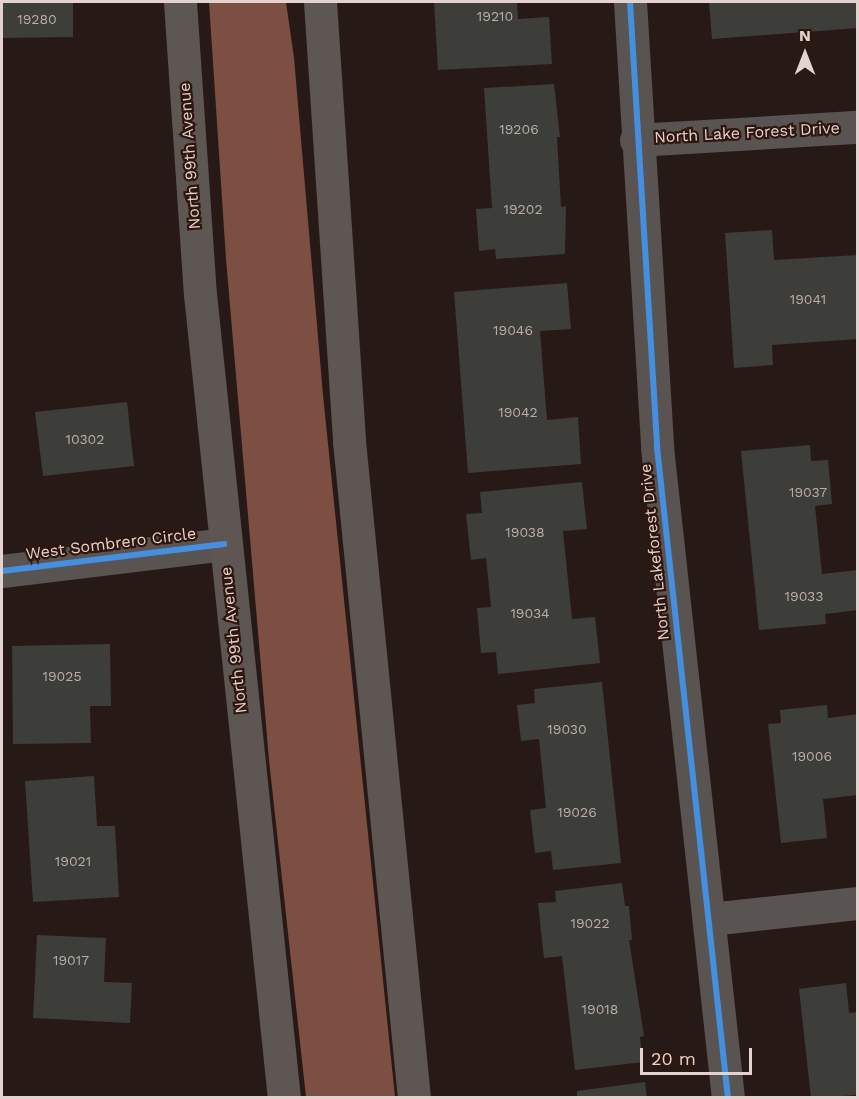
<!DOCTYPE html>
<html>
<head>
<meta charset="utf-8">
<style>
	body { margin:0 }
	#map { position:relative; width:859px; height:1099px; overflow:hidden; background:#271a16; font-family:"Work Sans",sans-serif }
	div>[style] { position:absolute }
	[style*='--x'] { left:calc(var(--x)*1px); top:calc(var(--y)*1px); width:calc(var(--w)*1px); rotate:calc(var(--a)*1deg) }
	.water>* { inset:0; background:#7d4f42 }
	.building>* { inset:0; background:#3d3d39 }
	.street>* { height:33px; margin:-16.5px; padding:0 16.5px; transform-origin:16.5px; border-radius:16.5px; background:#595452 }
	.secondary>* { height:33px; margin:-16.5px; padding:0 16.5px; transform-origin:16.5px; border-radius:16.5px; background:#5d5653 }
	.cycleway>* { height:6px; margin:-3px; padding:0 3px; transform-origin:3px; border-radius:3px; background:#468fdf }
	span { translate:-50% -50%; white-space:nowrap; text-align:center; line-height:1.15; -webkit-text-stroke:4.5px #2e160f; paint-order:stroke }
	.number-label { font-size:14px; color:#baada8 }
	.number-label span { -webkit-text-stroke-width:0 }
	.street-label { font-size:16px; color:#e3d2cd }
	.frame { position:absolute; inset:0; border:3px solid #e3d2cd; pointer-events:none }
	.north { position:absolute; left:775px; top:24px; width:60px; height:60px; -webkit-text-stroke:4px #2e160f; paint-order:stroke; rotate:0deg; font-size:16px; font-weight:700; line-height:24px; text-align:center; color:#e3d2cd }
	.north::after { content:''; display:block; margin:auto; width:21px; height:27px; background:#e3d2cd; clip-path:polygon(50% 0,100% 100%,50% 72%,0 100%) }
	.scale { position:absolute; left:640px; top:1048px; width:112px; height:27px; box-sizing:border-box; border:3px solid #e3d2cd; border-top:0; padding-left:8px; font-size:18px; line-height:21px; white-space:nowrap; color:#e3d2cd; -webkit-text-stroke:4px #2e160f; paint-order:stroke }
</style>
</head>
<body>
<div id="map">
	<div class="water">
		<div style="clip-path:polygon(209px 2px,286px 2px,294px 58px,323px 395px,395px 1097px,306px 1097px,269px 760px,226px 259px)"></div>
	</div>
	<div class="building">
		<div style="clip-path:polygon(2px 2px,73px 2px,73px 37px,2px 38px)"></div>
		<div style="clip-path:polygon(434px 2px,517px 2px,518px 19px,549px 17px,552px 64px,438px 70px)"></div>
		<div style="clip-path:polygon(709px 2px,858px 2px,858px 28px,712px 39px)"></div>
		<div style="clip-path:polygon(554px 84px,560px 137px,557px 137px,561px 207px,566px 206px,565px 254px,496px 259px,495px 249px,479px 251px,476px 209px,492px 208px,484px 88px)"></div>
		<div style="clip-path:polygon(772px 230px,774px 260px,858px 255px,858px 339px,772px 345px,773px 365px,734px 368px,725px 233px)"></div>
		<div style="clip-path:polygon(567px 283px,571px 329px,540px 331px,547px 420px,578px 417px,581px 464px,468px 473px,454px 292px)"></div>
		<div style="clip-path:polygon(127px 402px,134px 466px,43px 476px,35px 412px)"></div>
		<div style="clip-path:polygon(810px 445px,811px 461px,828px 460px,832px 504px,815px 506px,822px 574px,858px 570px,858px 610px,825px 614px,826px 624px,759px 630px,741px 451px)"></div>
		<div style="clip-path:polygon(582px 482px,587px 529px,563px 531px,572px 619px,595px 617px,600px 663px,498px 674px,496px 652px,481px 653px,477px 608px,491px 607px,486px 558px,471px 560px,466px 514px,482px 513px,480px 492px)"></div>
		<div style="clip-path:polygon(110px 644px,111px 706px,90px 706px,91px 743px,13px 744px,12px 646px)"></div>
		<div style="clip-path:polygon(602px 682px,621px 863px,553px 870px,551px 851px,535px 853px,530px 810px,546px 808px,539px 739px,521px 741px,517px 705px,535px 703px,534px 689px)"></div>
		<div style="clip-path:polygon(827px 705px,828px 718px,858px 714px,858px 795px,823px 799px,827px 838px,781px 843px,768px 724px,781px 723px,780px 710px)"></div>
		<div style="clip-path:polygon(94px 776px,97px 826px,115px 826px,119px 897px,33px 902px,25px 781px)"></div>
		<div style="clip-path:polygon(622px 883px,625px 906px,629px 906px,632px 940px,629px 940px,644px 1036px,640px 1037px,643px 1062px,575px 1070px,562px 956px,544px 958px,538px 903px,556px 902px,555px 891px)"></div>
		<div style="clip-path:polygon(37px 935px,106px 938px,104px 982px,132px 983px,130px 1023px,33px 1018px)"></div>
		<div style="clip-path:polygon(846px 983px,849px 1013px,858px 1012px,858px 1095px,811px 1098px,799px 989px)"></div>
		<div style="clip-path:polygon(645px 1082px,647px 1098px,577px 1098px,577px 1091px)"></div>
	</div>
	<div class="street">
		<div style="--x:630;--y:2;--w:446;--a:86.5"></div>
		<div style="--x:657;--y:447;--w:655;--a:83.78"></div>
		<div style="--x:636;--y:140;--w:222;--a:-3.4"></div>
		<div style="--x:2;--y:571;--w:224;--a:-6.9"></div>
		<div style="--x:710;--y:919;--w:149;--a:-6.2"></div>
	</div>
	<div class="secondary">
		<div style="--x:180;--y:2;--w:293;--a:86.1"></div>
		<div style="--x:200;--y:294;--w:808;--a:84.04"></div>
		<div style="--x:320;--y:2;--w:440;--a:86.2"></div>
		<div style="--x:349;--y:441;--w:660;--a:84.35"></div>
	</div>
	<div class="cycleway">
		<div style="--x:630;--y:2;--w:446;--a:86.5"></div>
		<div style="--x:657;--y:447;--w:655;--a:83.78"></div>
		<div style="--x:2;--y:571;--w:224;--a:-6.9"></div>
	</div>
	<div class="number-label">
		<span style="left:495px;top:16px">19210</span>
		<span style="left:37px;top:19px">19280</span>
		<span style="left:519px;top:129px">19206</span>
		<span style="left:523px;top:209px">19202</span>
		<span style="left:808px;top:299px">19041</span>
		<span style="left:513px;top:330px">19046</span>
		<span style="left:518px;top:412px">19042</span>
		<span style="left:85px;top:439px">10302</span>
		<span style="left:808px;top:492px">19037</span>
		<span style="left:525px;top:532px">19038</span>
		<span style="left:804px;top:596px">19033</span>
		<span style="left:530px;top:613px">19034</span>
		<span style="left:62px;top:676px">19025</span>
		<span style="left:567px;top:729px">19030</span>
		<span style="left:812px;top:756px">19006</span>
		<span style="left:577px;top:812px">19026</span>
		<span style="left:73px;top:861px">19021</span>
		<span style="left:590px;top:923px">19022</span>
		<span style="left:71px;top:960px">19017</span>
		<span style="left:600px;top:1009px">19018</span>
	</div>
	<div class="street-label">
		<span style="left:747px;top:133px;rotate:-3deg">North Lake Forest Drive</span>
		<span style="left:190px;top:156px;rotate:-94deg">North 99th Avenue</span>
		<span style="left:111px;top:544px;rotate:-7deg">West Sombrero Circle</span>
		<span style="left:655px;top:552px;rotate:-96deg">North Lakeforest Drive</span>
		<span style="left:234px;top:640px;rotate:-96deg">North 99th Avenue</span>
	</div>
	<div class="frame"></div>
	<div class="north">N</div>
	<div class="scale">20 m</div>
</div>
</body>
</html>
